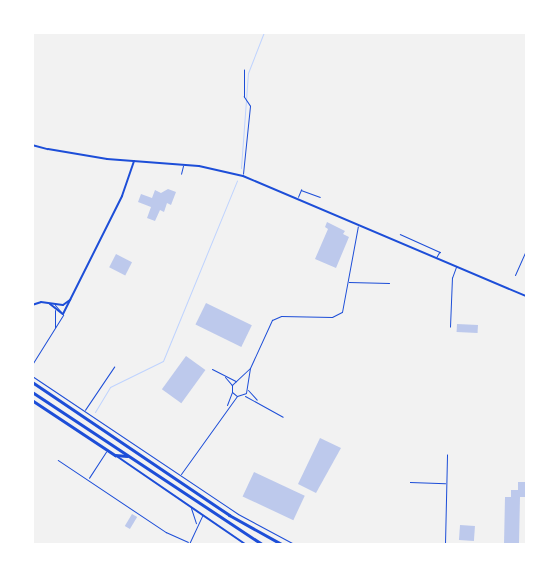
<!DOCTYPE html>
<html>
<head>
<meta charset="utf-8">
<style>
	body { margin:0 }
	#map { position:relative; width:559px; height:577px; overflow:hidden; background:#f2f2f2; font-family:"DM Sans",sans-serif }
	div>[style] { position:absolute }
	.stream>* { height:1px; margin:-0.5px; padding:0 0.5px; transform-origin:0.5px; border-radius:0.5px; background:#bfd3fe }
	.building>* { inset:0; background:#bdc9ec; transform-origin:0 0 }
	.service>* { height:0.5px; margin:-0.25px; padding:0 0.25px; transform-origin:0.25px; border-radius:0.25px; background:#1d4ed8 }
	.minor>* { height:1px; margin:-0.5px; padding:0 0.5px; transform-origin:0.5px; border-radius:0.5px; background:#1d4ed8 }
	.tertiary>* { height:2px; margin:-1px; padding:0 1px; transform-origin:1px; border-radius:1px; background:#1d4ed8 }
	.secondary>* { height:2px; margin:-1px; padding:0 1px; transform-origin:1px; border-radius:1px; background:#1d4ed8 }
	.primary>* { height:2.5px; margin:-1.25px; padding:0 1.25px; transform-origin:1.25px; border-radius:1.25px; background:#1d4ed8 }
	.motorway>* { height:3px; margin:-1.5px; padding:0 1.5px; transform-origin:1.5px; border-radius:1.5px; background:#1d4ed8 }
	span { translate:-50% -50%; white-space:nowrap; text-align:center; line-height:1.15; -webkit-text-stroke:4px #fff; paint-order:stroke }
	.frame { position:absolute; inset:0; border:34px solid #fff; pointer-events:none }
</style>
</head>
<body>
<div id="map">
	<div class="stream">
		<i style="left:241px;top:168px;width:95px;rotate:-85.8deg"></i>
		<i style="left:248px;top:73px;width:44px;rotate:-68.7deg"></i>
		<i style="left:95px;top:412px;width:29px;rotate:-59deg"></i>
		<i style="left:110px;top:387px;width:59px;rotate:-26.1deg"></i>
		<i style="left:163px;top:361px;width:195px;rotate:-67.7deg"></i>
	</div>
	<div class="building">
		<i style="clip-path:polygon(168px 189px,176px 192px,171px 205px,167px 203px,164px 212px,160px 210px,155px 221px,147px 218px,151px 207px,138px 202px,141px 194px,152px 198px,155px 190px,161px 193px)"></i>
		<i style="clip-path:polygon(327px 222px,345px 231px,343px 234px,349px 237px,336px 268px,315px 259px,328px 229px,325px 227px)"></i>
		<i style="left:116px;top:254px;width:18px;height:15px;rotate:27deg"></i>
		<i style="left:206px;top:303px;width:51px;height:24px;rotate:26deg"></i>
		<i style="left:457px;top:324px;width:21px;height:8px;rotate:3deg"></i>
		<i style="left:186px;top:356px;width:24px;height:41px;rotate:36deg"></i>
		<i style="clip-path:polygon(320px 438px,341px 448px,316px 493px,298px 484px)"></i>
		<i style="left:254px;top:472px;width:56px;height:27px;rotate:25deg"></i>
		<i style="clip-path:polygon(518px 482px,526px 482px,526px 497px,520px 497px,519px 544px,504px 544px,505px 497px,511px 497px,511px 490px,518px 490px)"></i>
		<i style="left:132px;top:514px;width:6px;height:14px;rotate:31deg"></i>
		<i style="left:460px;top:525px;width:15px;height:15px;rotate:4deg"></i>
	</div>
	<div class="service">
		<i style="left:181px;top:174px;width:8px;rotate:-76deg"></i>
		<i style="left:243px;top:174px;width:68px;rotate:-84.1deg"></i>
		<i style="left:250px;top:106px;width:11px;rotate:-124deg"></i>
		<i style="left:244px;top:97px;width:27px;rotate:-90deg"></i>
		<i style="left:298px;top:197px;width:8px;rotate:-67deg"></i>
		<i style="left:301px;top:190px;width:20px;rotate:20deg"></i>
		<i style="left:400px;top:234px;width:44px;rotate:24.2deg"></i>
		<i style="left:440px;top:252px;width:6px;rotate:121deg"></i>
		<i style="left:349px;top:282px;width:40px;rotate:1.4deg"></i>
		<i style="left:450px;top:327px;width:49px;rotate:-87.7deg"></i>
		<i style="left:452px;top:278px;width:12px;rotate:-70deg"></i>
		<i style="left:85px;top:410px;width:52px;rotate:-56deg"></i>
		<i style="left:58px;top:460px;width:130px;rotate:33.7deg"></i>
		<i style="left:166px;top:532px;width:24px;rotate:24deg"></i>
		<i style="left:89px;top:478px;width:31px;rotate:-57deg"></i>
		<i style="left:410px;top:482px;width:35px;rotate:2deg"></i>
		<i style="left:445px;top:544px;width:89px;rotate:-88.7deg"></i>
	</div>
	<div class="minor">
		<i style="left:515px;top:275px;width:27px;rotate:-66deg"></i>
		<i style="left:55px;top:305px;width:9px;rotate:49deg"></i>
		<i style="left:55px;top:327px;width:17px;rotate:-90deg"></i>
		<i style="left:33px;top:363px;width:57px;rotate:-58deg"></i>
		<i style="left:250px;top:368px;width:25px;rotate:137deg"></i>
		<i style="left:232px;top:385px;width:7px;rotate:90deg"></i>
		<i style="left:232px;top:392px;width:6px;rotate:39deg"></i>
		<i style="left:237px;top:396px;width:9px;rotate:-18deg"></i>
		<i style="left:246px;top:393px;width:25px;rotate:-81deg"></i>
		<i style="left:250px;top:368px;width:53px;rotate:-65.4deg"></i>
		<i style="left:272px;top:320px;width:10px;rotate:-24deg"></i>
		<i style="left:281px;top:316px;width:51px;rotate:1.1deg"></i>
		<i style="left:332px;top:317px;width:11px;rotate:-27deg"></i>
		<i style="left:342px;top:312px;width:87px;rotate:-79.5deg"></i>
		<i style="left:212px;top:369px;width:27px;rotate:27deg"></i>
		<i style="left:32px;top:376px;width:248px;rotate:33.8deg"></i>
		<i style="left:238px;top:514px;width:64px;rotate:28.2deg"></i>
		<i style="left:225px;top:377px;width:11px;rotate:49deg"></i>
		<i style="left:248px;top:390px;width:13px;rotate:48deg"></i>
		<i style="left:245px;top:396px;width:43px;rotate:28.9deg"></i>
		<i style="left:227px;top:405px;width:14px;rotate:-69deg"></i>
		<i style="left:181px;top:474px;width:96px;rotate:-54.3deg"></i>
		<i style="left:191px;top:508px;width:16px;rotate:72deg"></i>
		<i style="left:189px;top:544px;width:31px;rotate:-65deg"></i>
	</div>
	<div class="tertiary">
		<i style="left:32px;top:145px;width:16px;rotate:15deg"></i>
	</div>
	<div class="secondary">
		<i style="left:48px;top:149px;width:60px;rotate:9.6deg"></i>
		<i style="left:107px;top:159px;width:92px;rotate:4.4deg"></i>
		<i style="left:199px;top:166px;width:45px;rotate:12.8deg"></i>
		<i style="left:243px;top:176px;width:307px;rotate:23deg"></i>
		<i style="left:50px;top:304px;width:16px;rotate:38deg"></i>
		<i style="left:63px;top:314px;width:132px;rotate:-63.4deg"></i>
		<i style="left:122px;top:196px;width:37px;rotate:-71deg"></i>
		<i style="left:32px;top:305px;width:9px;rotate:-18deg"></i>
		<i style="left:41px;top:302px;width:22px;rotate:8deg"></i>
		<i style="left:63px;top:305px;width:9px;rotate:-36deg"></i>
		<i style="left:115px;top:455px;width:158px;rotate:34.4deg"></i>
	</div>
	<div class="primary">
		<i style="left:32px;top:400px;width:100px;rotate:33.5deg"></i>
	</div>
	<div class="motorway">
		<i style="left:32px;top:382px;width:238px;rotate:34deg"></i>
		<i style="left:229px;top:515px;width:60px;rotate:29.1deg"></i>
		<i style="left:32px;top:392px;width:276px;rotate:33.5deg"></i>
		<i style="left:115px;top:455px;width:12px;rotate:5deg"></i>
	</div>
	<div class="frame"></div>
</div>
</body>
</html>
